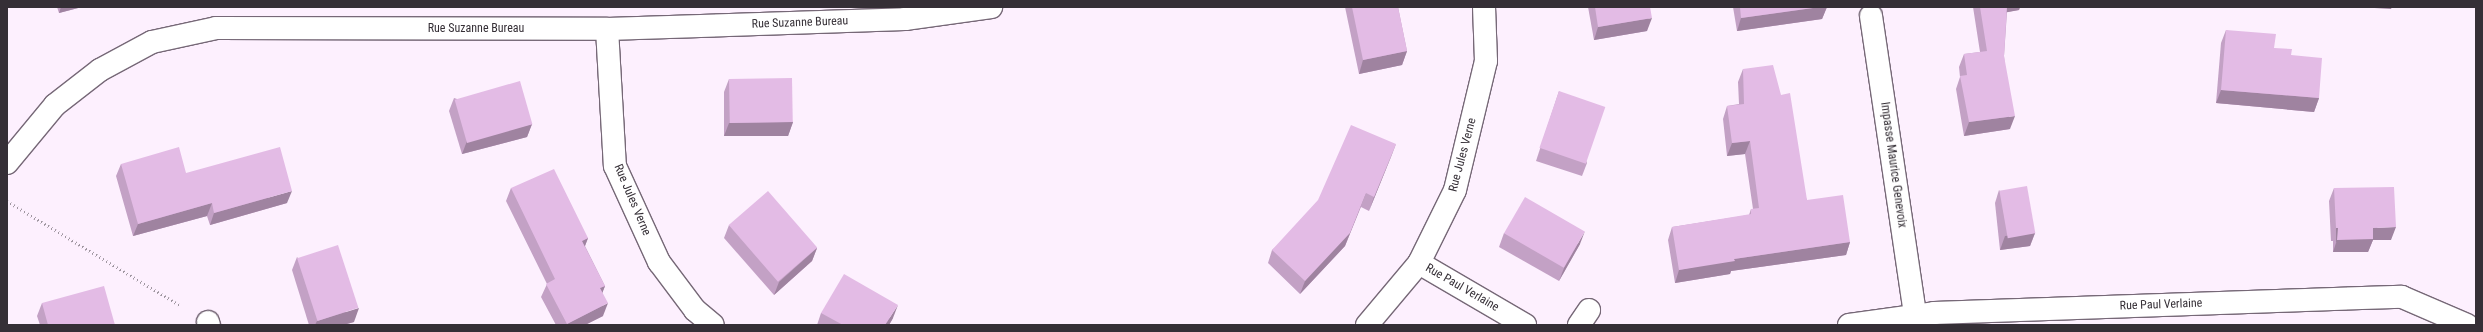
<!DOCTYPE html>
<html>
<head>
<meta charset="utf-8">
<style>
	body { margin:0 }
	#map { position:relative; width:2483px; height:332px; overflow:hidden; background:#fdf0fe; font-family:"Roboto Condensed",sans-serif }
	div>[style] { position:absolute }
	.path>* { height:2.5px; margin-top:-1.25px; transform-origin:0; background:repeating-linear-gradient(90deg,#a097a1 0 1px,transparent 0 4px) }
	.roads { filter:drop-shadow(1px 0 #766877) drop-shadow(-1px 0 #766877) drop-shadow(0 1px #766877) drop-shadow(0 -1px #766877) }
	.minor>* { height:22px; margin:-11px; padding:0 11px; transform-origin:11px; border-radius:11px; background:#fff }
	.wall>* { inset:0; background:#c3a1c5 }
	.shaded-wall>* { inset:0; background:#9f83a0; transform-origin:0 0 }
	.building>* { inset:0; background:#e3bbe5; transform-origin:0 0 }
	span { translate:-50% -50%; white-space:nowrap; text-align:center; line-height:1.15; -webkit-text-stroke:4px #fff; paint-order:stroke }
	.street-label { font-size:12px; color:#352f36 }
	.frame { position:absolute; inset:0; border:8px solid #352f36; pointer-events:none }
</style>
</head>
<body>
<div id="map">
	<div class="path">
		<i style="left:7px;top:201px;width:203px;rotate:31.1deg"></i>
	</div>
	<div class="roads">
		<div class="minor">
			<i style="left:1871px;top:16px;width:302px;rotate:81.6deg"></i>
			<i style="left:607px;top:29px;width:137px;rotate:86.7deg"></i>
			<i style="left:615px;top:166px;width:106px;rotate:65.4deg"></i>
			<i style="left:659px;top:262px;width:60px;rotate:53.1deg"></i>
			<i style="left:695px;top:310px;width:23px;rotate:40deg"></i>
			<i style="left:7px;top:163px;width:75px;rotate:-50.4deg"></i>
			<i style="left:55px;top:105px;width:57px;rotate:-37.9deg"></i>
			<i style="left:100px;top:70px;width:59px;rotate:-28.3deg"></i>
			<i style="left:152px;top:42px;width:66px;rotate:-12.3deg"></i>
			<i style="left:216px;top:28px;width:391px;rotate:0.1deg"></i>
			<i style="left:607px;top:29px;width:298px;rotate:-1.9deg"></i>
			<i style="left:905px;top:19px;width:87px;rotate:-7.9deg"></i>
			<i style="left:1419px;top:263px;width:123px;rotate:30.3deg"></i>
			<i style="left:208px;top:322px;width:3px;rotate:72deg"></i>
			<i style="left:1367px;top:325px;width:81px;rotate:-50deg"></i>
			<i style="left:1419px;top:263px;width:81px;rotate:-63.7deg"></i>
			<i style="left:1455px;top:190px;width:133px;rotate:-76.5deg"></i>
			<i style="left:1486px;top:61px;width:54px;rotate:-92.1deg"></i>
			<i style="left:1579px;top:325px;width:18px;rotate:-56deg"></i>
			<i style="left:1849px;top:325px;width:86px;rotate:-8deg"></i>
			<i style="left:1934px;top:313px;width:468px;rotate:-2deg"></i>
			<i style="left:2402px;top:297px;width:71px;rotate:23.3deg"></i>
		</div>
	</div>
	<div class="wall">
		<i style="clip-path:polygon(57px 7px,82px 7px,59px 13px)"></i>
		<i style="clip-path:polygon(1345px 7px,1398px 7px,1407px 51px,1402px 65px,1359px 74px)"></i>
		<i style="clip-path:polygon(1588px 7px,1650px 7px,1647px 31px,1594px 40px)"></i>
		<i style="clip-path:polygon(1733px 7px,1827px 7px,1822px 19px,1737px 31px)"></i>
		<i style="clip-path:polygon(1973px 7px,2020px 7px,2019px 10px,2007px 12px,2004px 56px,2010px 129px,1964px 136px,1956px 89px,1960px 77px,1959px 67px,1964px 54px,1980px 52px)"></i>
		<i style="clip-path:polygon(2226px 30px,2274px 48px,2291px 55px,2319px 98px,2314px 112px,2216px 103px,2221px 43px)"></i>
		<i style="clip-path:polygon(1743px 69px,1807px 200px,1850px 242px,1846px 255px,1731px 271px,1730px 274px,1675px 283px,1668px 240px,1672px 227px,1749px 215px,1751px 209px,1753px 209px,1745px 154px,1727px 156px,1723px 119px,1727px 106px,1739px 104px,1738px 82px)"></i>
		<i style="clip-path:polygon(729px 79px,793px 122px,788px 136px,724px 136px,724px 92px)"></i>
		<i style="clip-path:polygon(1559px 91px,1587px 163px,1582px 176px,1536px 161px)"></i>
		<i style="clip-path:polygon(454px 98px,532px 124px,527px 137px,462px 154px,449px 111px)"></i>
		<i style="clip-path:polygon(1396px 144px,1369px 211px,1361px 207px,1345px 246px,1300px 294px,1268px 263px,1272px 250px)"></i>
		<i style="clip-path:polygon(121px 164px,186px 173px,287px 203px,210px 225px,207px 216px,133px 236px,116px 176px)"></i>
		<i style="clip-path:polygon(511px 188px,588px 238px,585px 246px,605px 286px,602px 293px,603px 316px,585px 325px,556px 325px,541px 297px,547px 284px,506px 201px)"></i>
		<i style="clip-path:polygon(2334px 188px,2391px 240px,2373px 240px,2368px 252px,2333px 252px,2333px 241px,2331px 241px,2329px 201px)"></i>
		<i style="clip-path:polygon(1999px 190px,2035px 233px,2030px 246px,2000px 250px,1995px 203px)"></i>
		<i style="clip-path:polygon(729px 225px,817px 248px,812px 261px,774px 295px,724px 238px)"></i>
		<i style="clip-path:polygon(1504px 233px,1580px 244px,1559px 281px,1499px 247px)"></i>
		<i style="clip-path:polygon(297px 257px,354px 322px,343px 325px,309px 325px,292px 270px)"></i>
		<i style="clip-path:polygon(42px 303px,115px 325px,40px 325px,37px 316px)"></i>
		<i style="clip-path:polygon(821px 313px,893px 318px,889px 325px,817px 325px)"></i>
	</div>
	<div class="shaded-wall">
		<i style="clip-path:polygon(61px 7px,82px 7px,59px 13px)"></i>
		<i style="clip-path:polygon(1820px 7px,1827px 7px,1822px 19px,1737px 31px,1741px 18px)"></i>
		<i style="clip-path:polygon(2005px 7px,2020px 7px,2019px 10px,2003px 13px)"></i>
		<i style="clip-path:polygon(2358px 7px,2392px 7px,2391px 9px)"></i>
		<i style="clip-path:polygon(1652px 18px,1647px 31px,1594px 40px,1598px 27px)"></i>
		<i style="clip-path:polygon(1407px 51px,1402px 65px,1359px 74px,1363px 60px)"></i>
		<i style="clip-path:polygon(2221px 90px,2319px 98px,2314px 112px,2216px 103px)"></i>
		<i style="clip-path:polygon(2015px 116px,2010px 129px,1964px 136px,1969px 122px)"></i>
		<i style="clip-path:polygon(793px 122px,788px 136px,724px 136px,729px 123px)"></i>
		<i style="clip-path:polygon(532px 124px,527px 137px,462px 154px,467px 141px)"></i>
		<i style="clip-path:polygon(1750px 141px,1745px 154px,1727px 156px,1732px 143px)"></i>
		<i style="clip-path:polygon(1396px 144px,1391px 157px,1369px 211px,1374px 197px)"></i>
		<i style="clip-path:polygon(292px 191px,287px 203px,210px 225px,214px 213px)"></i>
		<i style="clip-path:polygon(1366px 193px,1345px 246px,1300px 294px,1305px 281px)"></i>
		<i style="clip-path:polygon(212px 203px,207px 216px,133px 236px,138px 224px)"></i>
		<i style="clip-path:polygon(2396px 227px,2391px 240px,2373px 240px,2368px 252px,2333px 252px,2337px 240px,2373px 228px)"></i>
		<i style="left:2336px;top:228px;width:2px;height:14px"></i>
		<i style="clip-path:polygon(1585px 231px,1580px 244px,1559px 281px,1564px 268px)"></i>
		<i style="clip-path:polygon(2035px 233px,2030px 246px,2000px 250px,2005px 236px)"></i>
		<i style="clip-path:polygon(588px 238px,583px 251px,582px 241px)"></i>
		<i style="clip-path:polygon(1850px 242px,1846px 255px,1731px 271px,1730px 274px,1675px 283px,1679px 270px,1734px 259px)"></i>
		<i style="clip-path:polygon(817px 248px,812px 261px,774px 295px,779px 282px)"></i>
		<i style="clip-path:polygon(605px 286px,600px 299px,600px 288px)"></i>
		<i style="clip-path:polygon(608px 303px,603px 316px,585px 325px,566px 325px,567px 324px)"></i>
		<i style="clip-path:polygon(898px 305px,893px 318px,889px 325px,885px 325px)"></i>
		<i style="clip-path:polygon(359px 308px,354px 322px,343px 325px,315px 325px,317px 321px)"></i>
	</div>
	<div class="building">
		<i style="clip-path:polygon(1352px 7px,1398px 7px,1407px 51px,1363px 60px)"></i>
		<i style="clip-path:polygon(1595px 7px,1650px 7px,1652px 18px,1598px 27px)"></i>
		<i style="clip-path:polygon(1740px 7px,1820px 7px,1741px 18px)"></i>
		<i style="clip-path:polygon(1980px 7px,2007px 7px,2004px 56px,2015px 116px,1969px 122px,1960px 76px,1967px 75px,1964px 54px,1987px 51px)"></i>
		<i style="clip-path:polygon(2226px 30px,2276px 34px,2274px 48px,2292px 49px,2291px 55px,2322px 58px,2319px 98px,2221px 90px)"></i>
		<i style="clip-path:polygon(1773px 65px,1781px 95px,1790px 93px,1807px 200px,1843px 195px,1850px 242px,1734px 259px,1735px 261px,1679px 270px,1672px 227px,1751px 214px,1751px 209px,1759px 208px,1750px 141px,1732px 143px,1727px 106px,1744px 104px,1743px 69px)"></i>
		<i style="left:792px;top:78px;width:44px;height:63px;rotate:89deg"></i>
		<i style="left:520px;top:81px;width:45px;height:68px;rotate:74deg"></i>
		<i style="left:1559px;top:91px;width:49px;height:60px;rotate:19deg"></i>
		<i style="clip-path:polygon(1351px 125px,1396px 144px,1374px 197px,1366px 193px,1350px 233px,1305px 281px,1272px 250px,1318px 200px)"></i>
		<i style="clip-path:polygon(179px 147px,186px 173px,280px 147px,292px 191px,214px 213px,212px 203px,138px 224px,121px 164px)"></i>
		<i style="clip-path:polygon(554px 169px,588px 238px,582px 241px,605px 286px,600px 288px,608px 303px,567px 324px,546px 284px,555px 279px,511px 188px)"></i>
		<i style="left:2027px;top:186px;width:48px;height:28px;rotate:80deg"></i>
		<i style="clip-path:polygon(2394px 187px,2396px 227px,2373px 228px,2373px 239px,2337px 240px,2338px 228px,2336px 228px,2334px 188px)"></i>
		<i style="left:768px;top:191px;width:75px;height:52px;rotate:49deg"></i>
		<i style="left:1525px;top:197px;width:69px;height:42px;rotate:30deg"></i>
		<i style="left:338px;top:245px;width:66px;height:43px;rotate:72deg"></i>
		<i style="clip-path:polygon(844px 274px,898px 305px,885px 325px,843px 325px,821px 313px)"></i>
		<i style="clip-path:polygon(104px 286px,115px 325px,48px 325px,42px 303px)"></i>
	</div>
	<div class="street-label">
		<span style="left:800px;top:23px;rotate:-2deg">Rue Suzanne Bureau</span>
		<span style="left:476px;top:29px">Rue Suzanne Bureau</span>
		<span style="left:1463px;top:155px;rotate:-75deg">Rue Jules Verne</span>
		<span style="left:1893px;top:165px;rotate:82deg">Impasse Maurice Genevoix</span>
		<span style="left:632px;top:200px;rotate:67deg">Rue Jules Verne</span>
		<span style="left:1462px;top:288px;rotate:30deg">Rue Paul Verlaine</span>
		<span style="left:2161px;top:305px;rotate:-2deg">Rue Paul Verlaine</span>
	</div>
	<div class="frame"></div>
</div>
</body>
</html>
